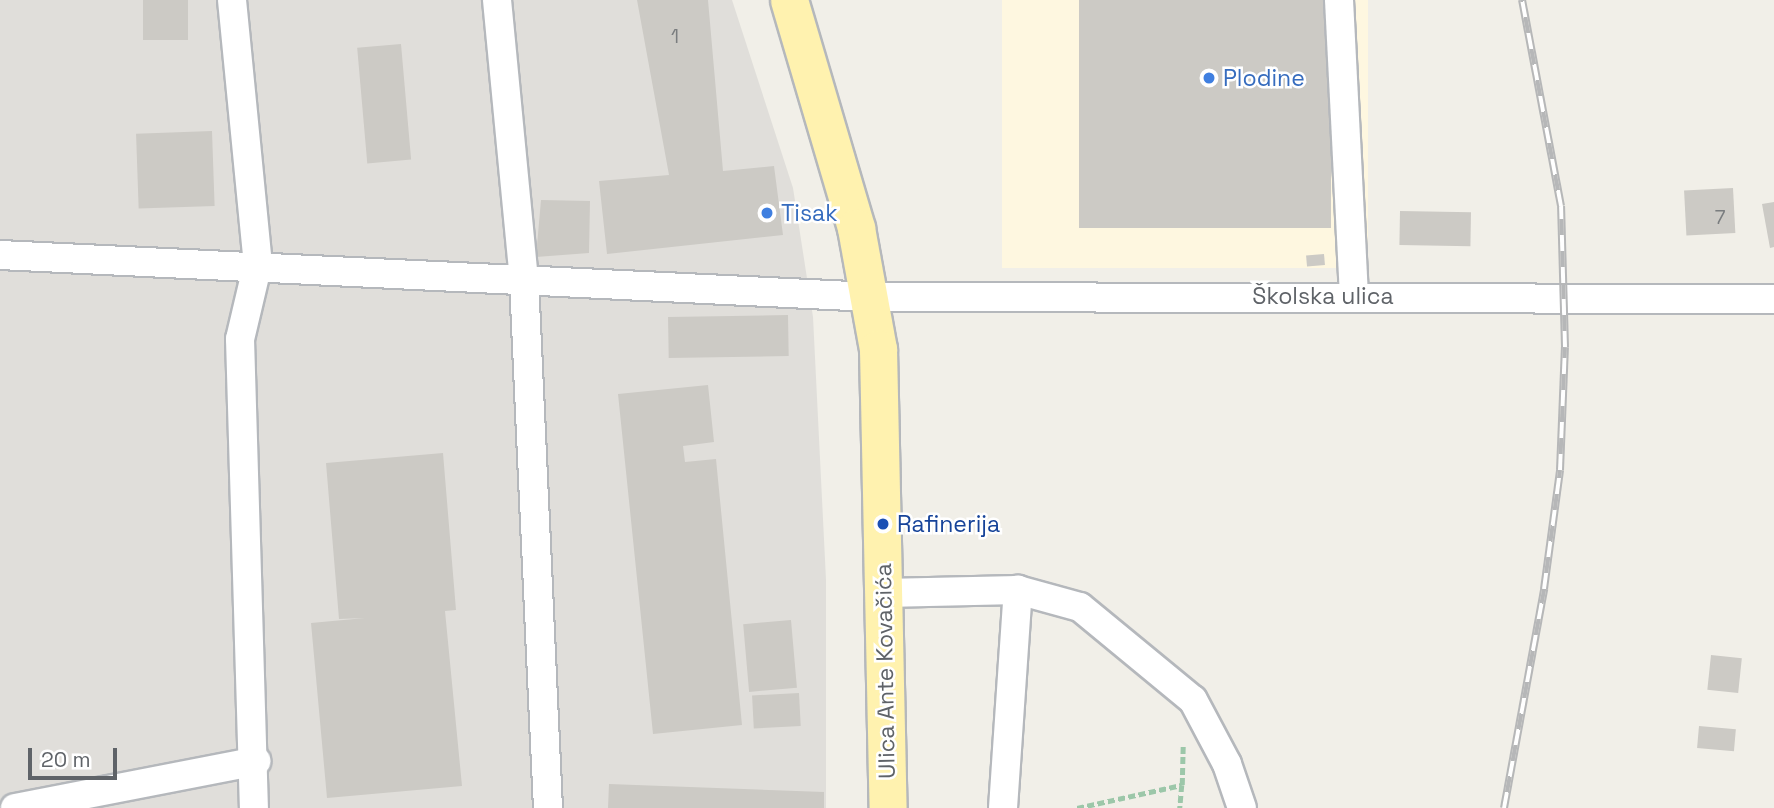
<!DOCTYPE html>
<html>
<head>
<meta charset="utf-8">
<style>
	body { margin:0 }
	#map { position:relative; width:1774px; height:808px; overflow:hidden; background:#f1efe8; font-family:"Space Grotesk",sans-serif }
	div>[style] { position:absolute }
	.commercial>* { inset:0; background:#fef7e0; transform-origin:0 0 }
	.industrial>* { inset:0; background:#e0deda }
	.building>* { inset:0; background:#cccac5; transform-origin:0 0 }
	.path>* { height:4.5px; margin-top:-2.25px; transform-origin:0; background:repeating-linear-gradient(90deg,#9cc7a9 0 7px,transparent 0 10.5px) }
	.roads { filter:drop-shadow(2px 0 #b5b8bc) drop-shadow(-2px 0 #b5b8bc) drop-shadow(0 2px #b5b8bc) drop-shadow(0 -2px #b5b8bc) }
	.minor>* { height:28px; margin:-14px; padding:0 14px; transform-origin:14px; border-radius:14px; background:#fff }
	.major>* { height:37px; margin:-18.5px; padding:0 18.5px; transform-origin:18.5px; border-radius:18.5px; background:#fff2af }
	.rail>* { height:8px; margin-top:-4px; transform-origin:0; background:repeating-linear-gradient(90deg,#fff 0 16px,#b6b7b8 0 32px); box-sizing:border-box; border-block:2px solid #b6b7b8 }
	.dots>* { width:19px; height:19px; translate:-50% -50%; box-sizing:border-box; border:4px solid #fff; border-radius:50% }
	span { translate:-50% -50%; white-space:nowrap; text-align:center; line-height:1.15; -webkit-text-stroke:5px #fff; paint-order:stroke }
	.number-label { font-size:19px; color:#7a7d7f }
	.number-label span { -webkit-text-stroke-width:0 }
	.shop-label { font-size:23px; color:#366cbe }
	.left { translate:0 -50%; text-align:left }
	.street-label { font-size:23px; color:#5f6368 }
	.transit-label { font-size:23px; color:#164399 }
	.scale { position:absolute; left:28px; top:748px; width:89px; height:32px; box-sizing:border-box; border:4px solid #5f6368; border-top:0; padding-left:9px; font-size:21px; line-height:24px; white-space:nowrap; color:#5f6368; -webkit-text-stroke:5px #fff; paint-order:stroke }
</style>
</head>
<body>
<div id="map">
	<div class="commercial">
		<i style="left:1002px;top:0;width:366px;height:268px"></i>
	</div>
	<div class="industrial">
		<i style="clip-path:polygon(0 0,732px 0,793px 188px,813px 317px,826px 580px,826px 808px,0 808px)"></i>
	</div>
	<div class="building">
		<i style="left:143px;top:0;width:45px;height:40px"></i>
		<i style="clip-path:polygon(637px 0,708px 0,723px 171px,774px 166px,783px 235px,607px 254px,599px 181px,669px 175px)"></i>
		<i style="left:1079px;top:0;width:252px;height:228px"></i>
		<i style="left:401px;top:44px;width:116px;height:44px;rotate:85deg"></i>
		<i style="left:212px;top:131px;width:75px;height:76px;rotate:88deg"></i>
		<i style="left:1733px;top:188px;width:45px;height:49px;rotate:87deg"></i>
		<i style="clip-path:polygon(541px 200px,590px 201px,589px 253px,536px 257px)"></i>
		<i style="clip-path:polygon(1774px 202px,1774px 247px,1770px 248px,1762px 204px)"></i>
		<i style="left:1400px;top:211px;width:71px;height:34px;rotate:1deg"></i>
		<i style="left:1324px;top:254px;width:11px;height:18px;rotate:85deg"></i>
		<i style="left:788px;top:315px;width:41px;height:120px;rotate:89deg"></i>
		<i style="clip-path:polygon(708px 385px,714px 442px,683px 446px,685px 462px,716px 459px,742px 725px,653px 734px,618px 394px)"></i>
		<i style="clip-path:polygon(443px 453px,456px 610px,445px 611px,462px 786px,327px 798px,311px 623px,365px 618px,339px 619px,326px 463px)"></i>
		<i style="left:791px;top:620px;width:68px;height:48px;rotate:85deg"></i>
		<i style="left:1711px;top:655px;width:31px;height:35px;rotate:6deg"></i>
		<i style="left:799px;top:693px;width:33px;height:47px;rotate:87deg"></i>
		<i style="left:1699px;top:726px;width:37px;height:22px;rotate:5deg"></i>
		<i style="clip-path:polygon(609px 784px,824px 792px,824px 808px,608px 808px)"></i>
	</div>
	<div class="path">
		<i style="left:1182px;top:785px;width:41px;rotate:-88.6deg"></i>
		<i style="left:1077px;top:808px;width:107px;rotate:-12.4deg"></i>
		<i style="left:1182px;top:785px;width:23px;rotate:95deg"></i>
	</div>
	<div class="roads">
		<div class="minor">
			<i style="left:232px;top:0;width:264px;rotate:84.4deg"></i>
			<i style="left:258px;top:263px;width:78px;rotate:103.3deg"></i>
			<i style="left:240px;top:339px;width:469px;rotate:88.3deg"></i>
			<i style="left:497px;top:0;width:281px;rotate:84.5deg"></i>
			<i style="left:524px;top:280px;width:529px;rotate:87.4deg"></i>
			<i style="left:1339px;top:0;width:296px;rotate:87.1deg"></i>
			<i style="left:0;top:255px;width:873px;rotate:2.76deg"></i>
			<i style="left:872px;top:297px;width:902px;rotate:0.13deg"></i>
			<i style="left:884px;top:593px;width:134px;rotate:-1.3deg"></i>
			<i style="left:1018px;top:590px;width:64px;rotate:15.3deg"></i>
			<i style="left:1080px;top:607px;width:146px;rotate:39.5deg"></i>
			<i style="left:1193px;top:700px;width:72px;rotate:62deg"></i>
			<i style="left:1227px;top:764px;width:46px;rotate:71.2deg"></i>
			<i style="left:15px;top:808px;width:246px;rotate:-11deg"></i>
			<i style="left:1003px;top:808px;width:219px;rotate:-86.1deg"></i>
		</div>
		<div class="major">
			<i style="left:789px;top:0;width:238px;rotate:73.6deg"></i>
			<i style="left:856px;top:228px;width:123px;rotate:79.7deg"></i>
			<i style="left:878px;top:349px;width:459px;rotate:88.8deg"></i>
		</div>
	</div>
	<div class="rail">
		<i style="left:1504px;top:808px;width:223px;rotate:-79.6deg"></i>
		<i style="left:1544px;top:589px;width:120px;rotate:-82.3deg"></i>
		<i style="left:1560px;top:470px;width:123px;rotate:-87.7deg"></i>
		<i style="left:1565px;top:347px;width:141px;rotate:-91.6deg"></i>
		<i style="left:1561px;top:206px;width:210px;rotate:-100.7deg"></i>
	</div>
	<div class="dots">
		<i style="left:1209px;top:78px;background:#3f7fe0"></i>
		<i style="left:767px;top:213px;background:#3f7fe0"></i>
		<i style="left:883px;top:524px;background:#1a4fb4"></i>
	</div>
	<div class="number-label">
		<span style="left:675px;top:37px">1</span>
		<span style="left:1720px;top:218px">7</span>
	</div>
	<div class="shop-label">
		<span class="left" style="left:1223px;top:78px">Plodine</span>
		<span class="left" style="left:781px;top:213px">Tisak</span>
	</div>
	<div class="street-label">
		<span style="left:1323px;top:296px">Školska ulica</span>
		<span style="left:885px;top:671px;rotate:-91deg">Ulica Ante Kovačića</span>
	</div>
	<div class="transit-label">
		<span class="left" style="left:897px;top:524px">Rafinerija</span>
	</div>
	<div class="scale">20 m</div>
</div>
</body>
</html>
